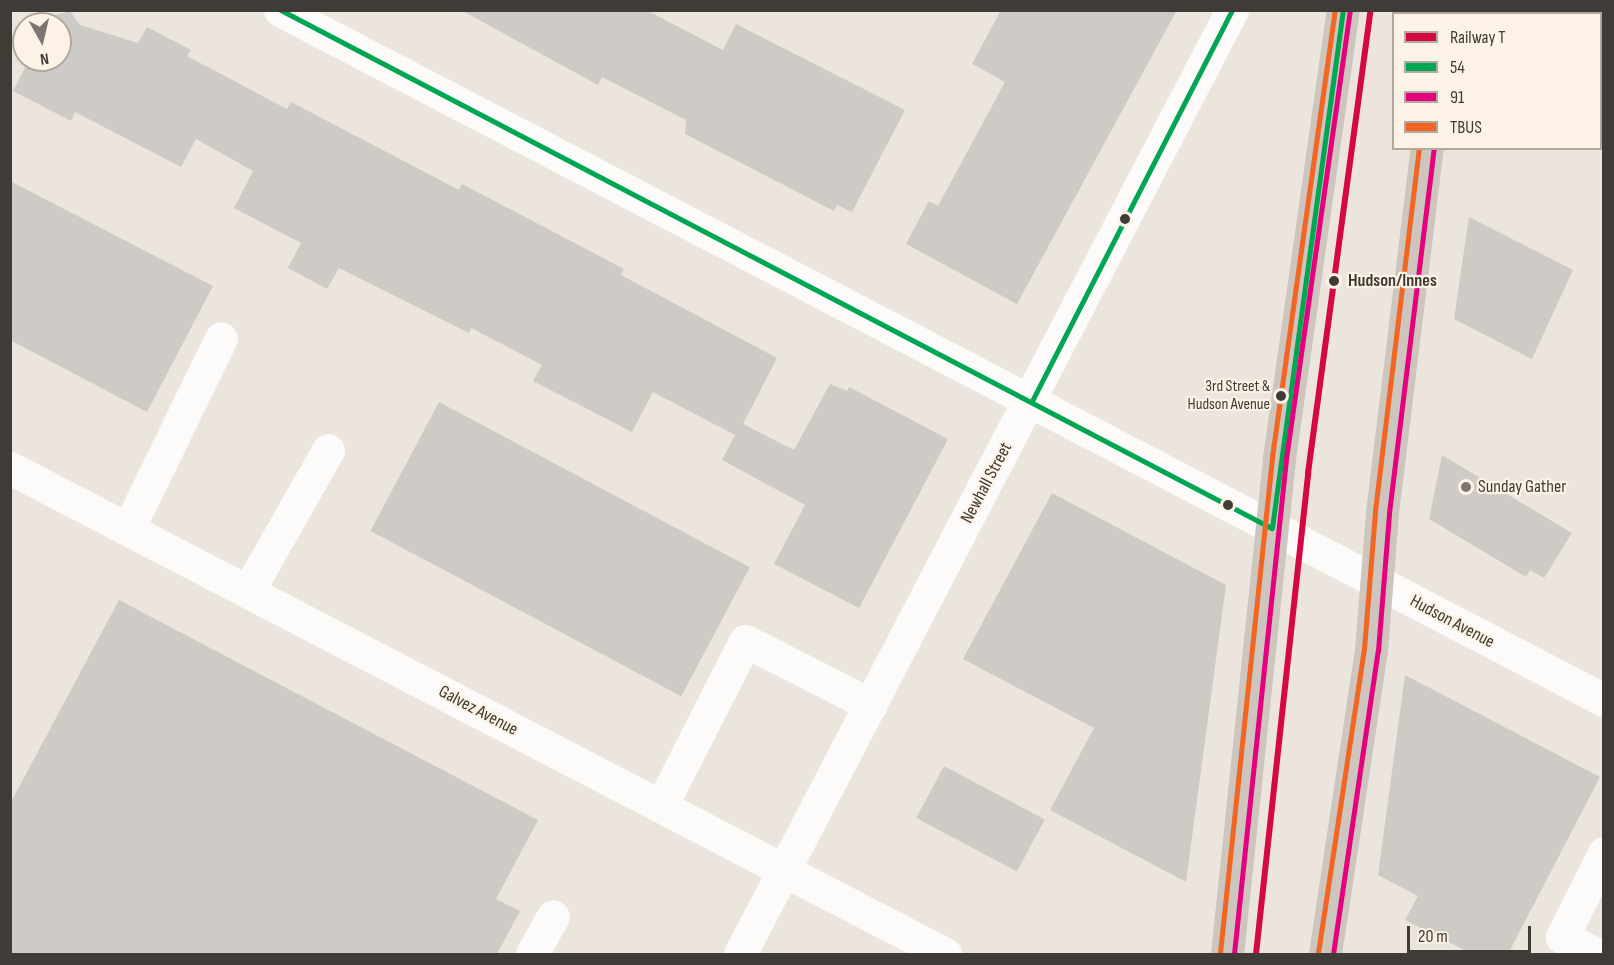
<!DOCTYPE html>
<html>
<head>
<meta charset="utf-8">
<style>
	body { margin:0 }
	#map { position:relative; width:1614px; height:965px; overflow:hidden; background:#ebe5de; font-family:"Sofia Sans Condensed",sans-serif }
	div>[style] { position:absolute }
	.building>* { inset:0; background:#cecac5; transform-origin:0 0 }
	.minor>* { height:33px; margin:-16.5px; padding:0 16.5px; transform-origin:16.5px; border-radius:16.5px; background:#fcfbfa }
	.major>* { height:33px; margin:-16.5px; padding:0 16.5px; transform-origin:16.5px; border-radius:16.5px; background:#ccc6bf }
	.bus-1>* { height:4.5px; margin:-2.25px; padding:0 2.25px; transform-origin:2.25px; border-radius:2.25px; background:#00a651 }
	.bus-2>* { height:4.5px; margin:-2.25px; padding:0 2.25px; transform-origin:2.25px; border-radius:2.25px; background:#e5007d }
	.bus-3>* { height:4.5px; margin:-2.25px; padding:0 2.25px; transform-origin:2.25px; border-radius:2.25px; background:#f26522 }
	.rail-1>* { height:6px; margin:-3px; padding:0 3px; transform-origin:3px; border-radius:3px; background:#d40843 }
	.dots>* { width:16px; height:16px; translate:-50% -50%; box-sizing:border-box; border:3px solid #fdf2e6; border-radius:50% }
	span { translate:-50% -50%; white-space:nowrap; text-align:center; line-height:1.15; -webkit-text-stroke:4.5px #fdf2e6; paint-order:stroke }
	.bus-label { font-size:16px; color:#3f3b36 }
	.right { translate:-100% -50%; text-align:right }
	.stop-label { font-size:18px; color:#3f3b36; font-weight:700 }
	.left { translate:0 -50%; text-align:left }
	.street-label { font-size:18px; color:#3f3b36 }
	.poi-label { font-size:18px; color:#3f3b36 }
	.frame { position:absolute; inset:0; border:12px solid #3f3b36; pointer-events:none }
	.legend { position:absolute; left:1392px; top:12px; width:210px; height:138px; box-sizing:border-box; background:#fdf2e6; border:2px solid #b1a9a0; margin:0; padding:8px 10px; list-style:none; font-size:18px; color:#3f3b36 }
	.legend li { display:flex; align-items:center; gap:12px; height:30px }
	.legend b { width:30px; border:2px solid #b1a9a0 }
	.north { position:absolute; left:12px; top:12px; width:60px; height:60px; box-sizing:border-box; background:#fdf2e6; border:2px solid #b1a9a0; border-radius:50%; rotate:172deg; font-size:16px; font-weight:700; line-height:24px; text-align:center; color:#3f3b36 }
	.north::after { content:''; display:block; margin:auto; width:21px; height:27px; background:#7b7671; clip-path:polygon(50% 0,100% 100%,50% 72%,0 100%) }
	.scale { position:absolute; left:1407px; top:926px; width:124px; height:27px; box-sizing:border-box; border:3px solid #3f3b36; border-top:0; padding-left:8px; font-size:18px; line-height:21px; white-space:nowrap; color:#3f3b36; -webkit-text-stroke:4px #fdf2e6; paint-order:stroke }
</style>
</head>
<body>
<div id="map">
	<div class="building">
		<i style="clip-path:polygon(461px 10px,646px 10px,723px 50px,736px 24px,905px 110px,852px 212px,837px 205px,834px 211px,685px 134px,686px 120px,602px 77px,598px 85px)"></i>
		<i style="clip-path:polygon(1001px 10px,1177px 10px,1017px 304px,906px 244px,929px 201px,938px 206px,1005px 82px,972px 64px)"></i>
		<i style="clip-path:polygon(70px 11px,80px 25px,138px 43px,147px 27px,191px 50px,187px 56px,287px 109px,291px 102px,459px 190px,462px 184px,546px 228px,624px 269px,621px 275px,777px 358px,743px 424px,794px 450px,830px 384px,847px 391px,849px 387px,948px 439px,859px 608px,774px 564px,805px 505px,722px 460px,735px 435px,653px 392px,632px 432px,533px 381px,542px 365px,471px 328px,469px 333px,339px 268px,327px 289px,288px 268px,301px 243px,234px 208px,253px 171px,196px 139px,181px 167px,75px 112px,71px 121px,13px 91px,29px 60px,60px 60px,60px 24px,48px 24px,52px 16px)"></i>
		<i style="clip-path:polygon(10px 181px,213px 286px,147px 412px,10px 340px)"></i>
		<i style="clip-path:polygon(1469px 217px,1573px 270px,1532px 359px,1454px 319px)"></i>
		<i style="left:439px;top:402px;width:352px;height:146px;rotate:28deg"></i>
		<i style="clip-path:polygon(1442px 455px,1572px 533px,1544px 578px,1530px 570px,1526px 577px,1429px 519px)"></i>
		<i style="clip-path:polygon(1052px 493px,1226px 585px,1186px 882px,1050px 810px,1094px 728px,963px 659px)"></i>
		<i style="clip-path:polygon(119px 600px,538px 820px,496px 899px,520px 911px,497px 954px,10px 954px,10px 804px)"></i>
		<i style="clip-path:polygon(1405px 675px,1600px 777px,1508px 954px,1472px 954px,1405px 920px,1418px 896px,1378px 875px)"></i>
		<i style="left:944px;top:766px;width:114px;height:59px;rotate:28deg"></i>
	</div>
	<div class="minor">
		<i style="left:280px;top:10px;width:1493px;rotate:27.53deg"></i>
		<i style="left:1424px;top:10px;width:7px;rotate:34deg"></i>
		<i style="left:1600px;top:102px;width:4px;rotate:14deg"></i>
		<i style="left:10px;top:468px;width:1054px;rotate:27.46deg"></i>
		<i style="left:128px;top:529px;width:212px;rotate:-64deg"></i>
		<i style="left:248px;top:591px;width:162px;rotate:-60.4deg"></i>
		<i style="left:661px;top:806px;width:185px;rotate:-63deg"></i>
		<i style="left:745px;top:641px;width:141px;rotate:26.9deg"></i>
		<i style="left:532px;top:954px;width:43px;rotate:-61.1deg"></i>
		<i style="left:740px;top:954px;width:1065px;rotate:-62.47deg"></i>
		<i style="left:1596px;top:954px;width:38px;rotate:-153deg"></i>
		<i style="left:1562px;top:937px;width:94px;rotate:-63.4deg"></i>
	</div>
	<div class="major">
		<i style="left:1447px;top:14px;width:4px;rotate:-90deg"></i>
		<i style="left:1227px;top:954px;width:499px;rotate:-84deg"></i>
		<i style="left:1279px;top:458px;width:453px;rotate:-81.9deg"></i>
		<i style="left:1325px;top:954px;width:307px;rotate:-81.4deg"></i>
		<i style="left:1371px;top:650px;width:138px;rotate:-85.4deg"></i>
		<i style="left:1382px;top:512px;width:367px;rotate:-83deg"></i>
	</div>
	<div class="bus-1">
		<i style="left:281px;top:10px;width:1118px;rotate:27.6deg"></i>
		<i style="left:1272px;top:528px;width:523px;rotate:-82.2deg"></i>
		<i style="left:1032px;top:401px;width:439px;rotate:-62.9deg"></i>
	</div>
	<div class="bus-2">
		<i style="left:1234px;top:954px;width:498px;rotate:-84deg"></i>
		<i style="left:1286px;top:459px;width:453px;rotate:-81.9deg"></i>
		<i style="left:1333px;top:954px;width:306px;rotate:-81.6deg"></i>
		<i style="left:1378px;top:651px;width:138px;rotate:-85.4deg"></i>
		<i style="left:1389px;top:513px;width:367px;rotate:-83deg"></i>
	</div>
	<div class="bus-3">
		<i style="left:1220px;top:953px;width:499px;rotate:-84deg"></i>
		<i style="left:1272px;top:457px;width:451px;rotate:-82deg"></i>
		<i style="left:1318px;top:953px;width:307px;rotate:-81.4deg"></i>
		<i style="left:1364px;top:649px;width:138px;rotate:-85.4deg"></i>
		<i style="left:1375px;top:511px;width:366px;rotate:-83.1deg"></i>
	</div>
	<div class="rail-1">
		<i style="left:1256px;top:954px;width:484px;rotate:-83.8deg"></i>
		<i style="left:1308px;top:473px;width:467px;rotate:-82.3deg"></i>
	</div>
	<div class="dots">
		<i style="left:1125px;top:219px;background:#3f3b36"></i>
		<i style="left:1334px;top:281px;background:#3f3b36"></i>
		<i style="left:1281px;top:396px;background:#3f3b36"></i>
		<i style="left:1466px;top:487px;background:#7b7671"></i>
		<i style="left:1228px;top:505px;background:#3f3b36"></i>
	</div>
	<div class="bus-label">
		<span class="right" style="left:1270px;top:396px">3rd Street &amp;<br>Hudson Avenue</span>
	</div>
	<div class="stop-label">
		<span class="left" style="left:1348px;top:281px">Hudson/Innes</span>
	</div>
	<div class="street-label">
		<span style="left:987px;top:483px;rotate:-62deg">Newhall Street</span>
		<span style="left:1452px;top:622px;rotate:28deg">Hudson Avenue</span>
		<span style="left:478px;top:711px;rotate:28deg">Galvez Avenue</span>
	</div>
	<div class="poi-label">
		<span class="left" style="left:1478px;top:487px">Sunday Gather</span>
	</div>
	<div class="frame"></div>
	<ul class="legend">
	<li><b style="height:8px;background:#d40843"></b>Railway T</li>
	<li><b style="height:8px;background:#00a651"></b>54</li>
	<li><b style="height:8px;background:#e5007d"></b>91</li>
	<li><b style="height:8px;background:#f26522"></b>TBUS</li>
	</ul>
	<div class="north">N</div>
	<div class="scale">20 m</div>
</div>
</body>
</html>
